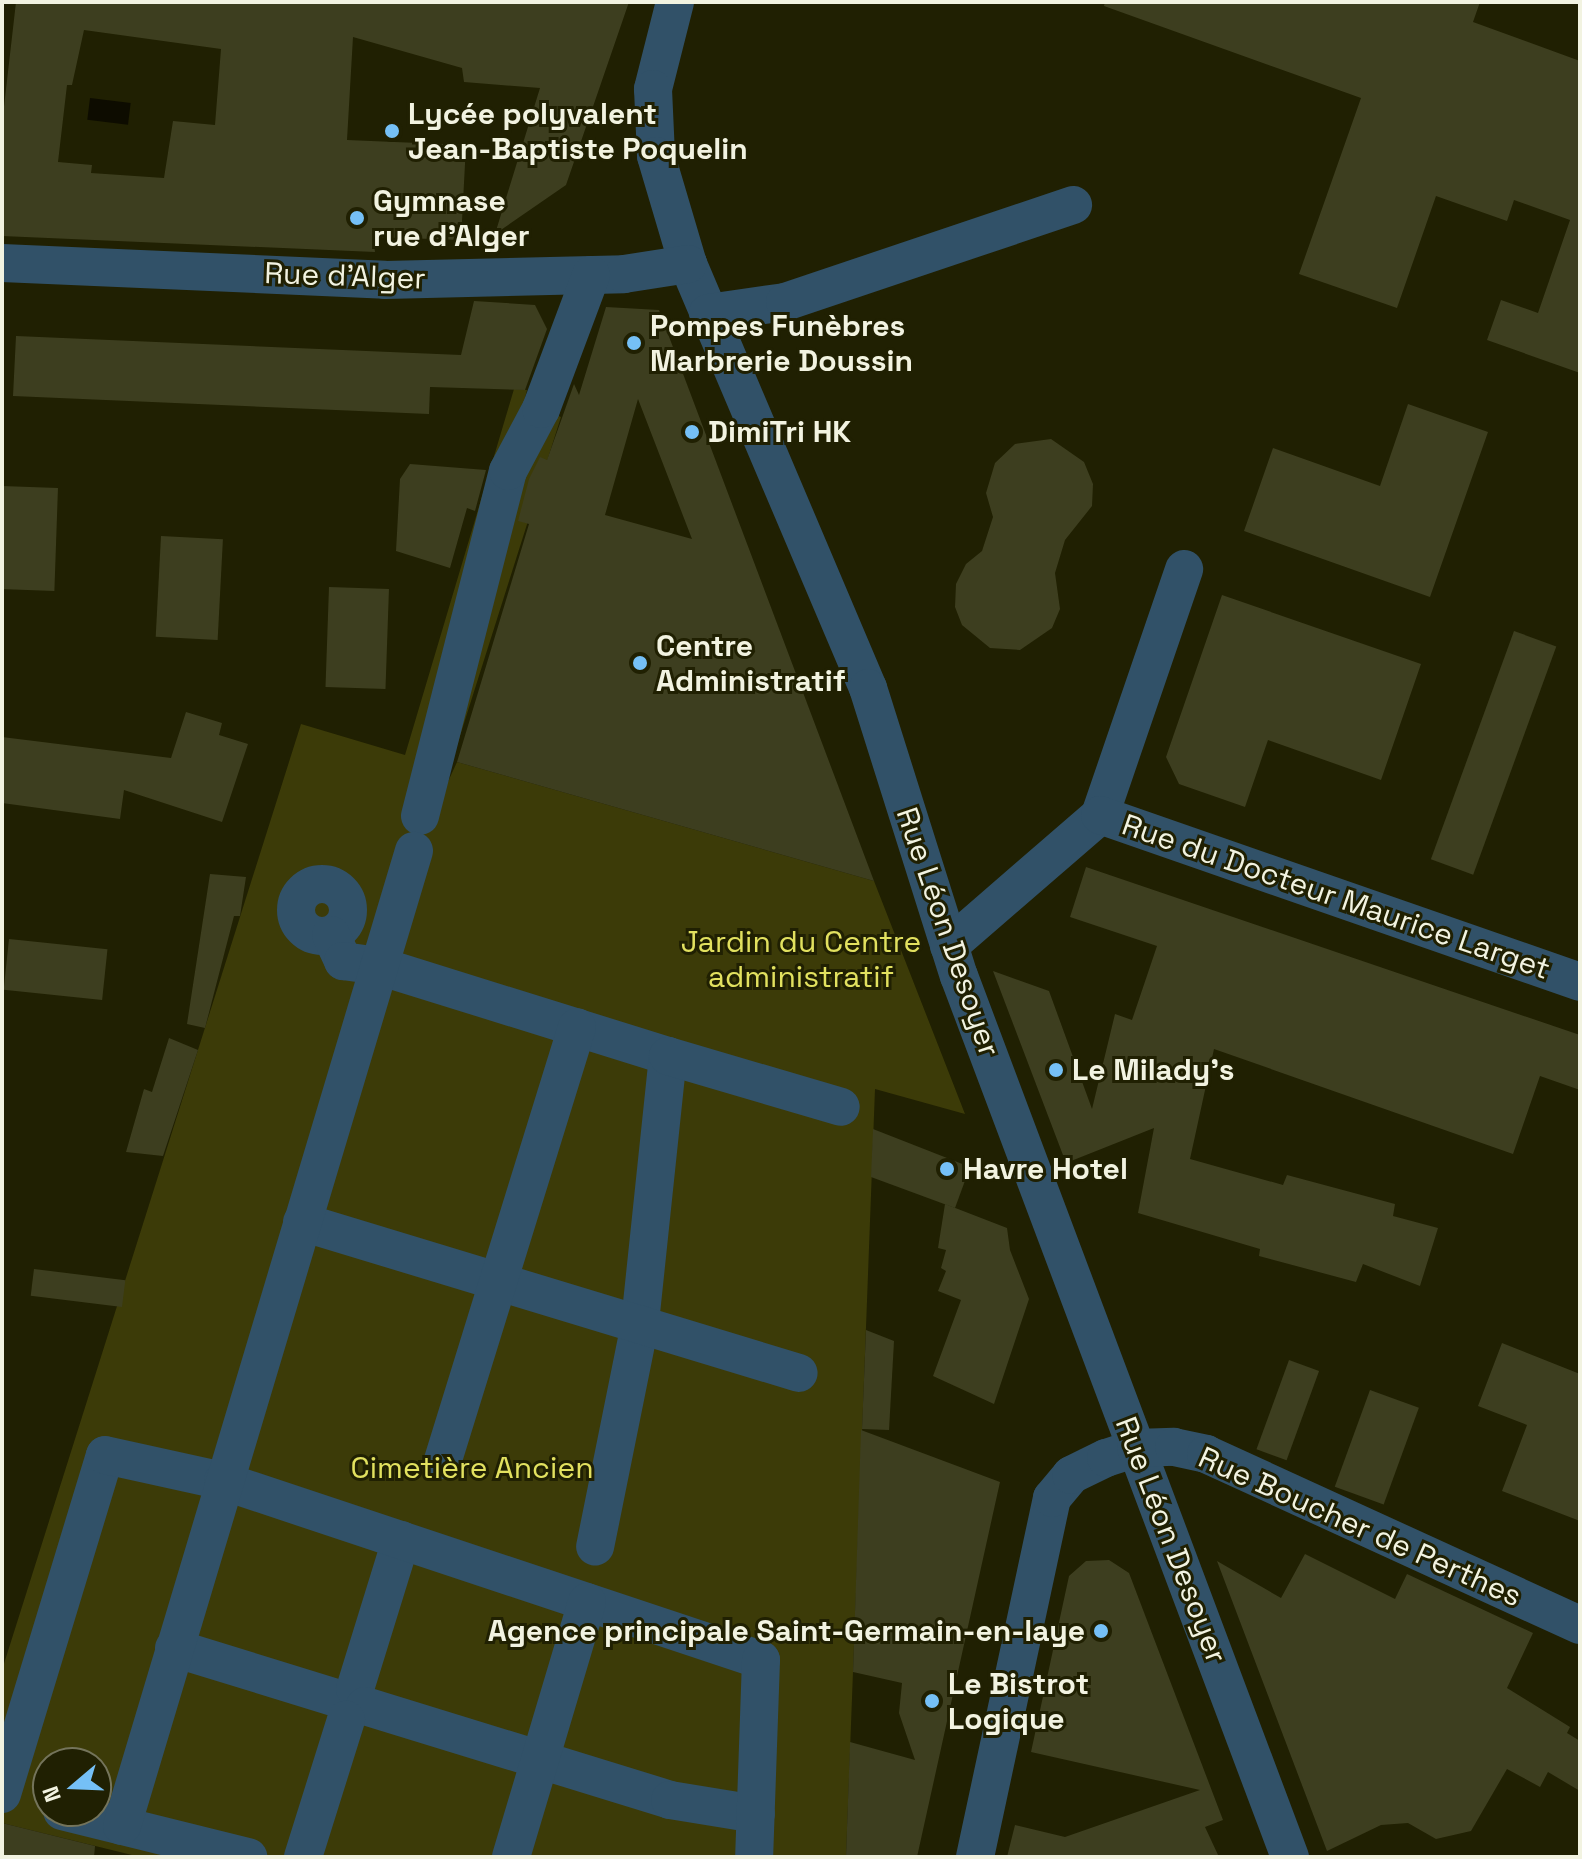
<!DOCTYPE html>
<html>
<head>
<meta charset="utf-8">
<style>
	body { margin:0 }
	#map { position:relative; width:1582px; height:1859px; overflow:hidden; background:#202002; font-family:"Space Grotesk",sans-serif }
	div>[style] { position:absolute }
	.green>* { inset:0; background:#3c3b08 }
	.water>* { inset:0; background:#0d0c00; transform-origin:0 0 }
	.building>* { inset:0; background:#3d3e1f; transform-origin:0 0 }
	.minor>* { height:38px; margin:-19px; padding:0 19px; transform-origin:19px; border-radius:19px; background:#315168 }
	.minor>.ring { margin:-19px; padding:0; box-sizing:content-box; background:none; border:38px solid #315168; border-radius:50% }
	.dots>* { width:22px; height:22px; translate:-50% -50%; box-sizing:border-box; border:4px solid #202002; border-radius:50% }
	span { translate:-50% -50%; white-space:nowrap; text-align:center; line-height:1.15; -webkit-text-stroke:6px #202002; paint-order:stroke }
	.poi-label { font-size:30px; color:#f2f3e1; font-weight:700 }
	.left { translate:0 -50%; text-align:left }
	.right { translate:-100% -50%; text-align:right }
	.street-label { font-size:30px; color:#f2f3e1 }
	.park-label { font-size:30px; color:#e2e15f }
	.frame { position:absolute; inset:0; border:4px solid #f2f3e1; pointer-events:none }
	.north { position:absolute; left:32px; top:1747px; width:80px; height:80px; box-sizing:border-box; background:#202002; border:2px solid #74745b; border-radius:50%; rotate:251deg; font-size:22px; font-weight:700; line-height:32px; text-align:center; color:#f2f3e1 }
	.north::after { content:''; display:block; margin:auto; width:28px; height:36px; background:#75c0f6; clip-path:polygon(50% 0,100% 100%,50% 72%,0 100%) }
</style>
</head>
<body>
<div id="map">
	<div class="green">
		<i style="clip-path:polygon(evenodd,514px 389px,527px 390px,524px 402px,561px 417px,440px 799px,457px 762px,874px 881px,965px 1114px,875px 1089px,846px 1857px,140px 1857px,2px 1823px,2px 1670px,301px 724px,405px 755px,514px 389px,48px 1763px,96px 1763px,96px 1811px,48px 1811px,48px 1763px)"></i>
	</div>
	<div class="water">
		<i style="left:90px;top:98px;width:41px;height:22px;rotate:7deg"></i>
	</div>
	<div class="building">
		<i style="clip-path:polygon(evenodd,16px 2px,629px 2px,566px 185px,495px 234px,540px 88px,464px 82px,462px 68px,353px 37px,347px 140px,466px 145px,461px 240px,373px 237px,375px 252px,2px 236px,2px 124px,16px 2px,84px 30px,221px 49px,215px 125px,173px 121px,164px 178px,91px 173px,92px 165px,58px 162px,67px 85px,72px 85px,84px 30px)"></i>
		<i style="clip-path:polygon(1105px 2px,1480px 2px,1473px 22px,1580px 61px,1580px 373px,1487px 340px,1501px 300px,1538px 313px,1570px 220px,1514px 200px,1507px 221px,1436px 196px,1397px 308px,1299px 274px,1361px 98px,1104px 6px)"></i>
		<i style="clip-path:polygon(474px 301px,535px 305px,547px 329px,525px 390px,430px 387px,429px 414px,13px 396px,16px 336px,461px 355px)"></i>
		<i style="clip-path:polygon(evenodd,606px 307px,659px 310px,874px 881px,457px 762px,529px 524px,518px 521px,529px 479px,540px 457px,547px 460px,574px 384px,579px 395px,606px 307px,638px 399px,692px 539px,605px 515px,638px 399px)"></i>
		<i style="clip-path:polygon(1408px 404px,1488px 432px,1430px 597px,1244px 531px,1273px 448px,1380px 486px)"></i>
		<i style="clip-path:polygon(1051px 439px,1084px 462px,1093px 484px,1092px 506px,1065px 540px,1055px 573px,1060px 609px,1052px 628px,1020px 650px,990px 648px,962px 625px,955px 607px,956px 584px,966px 564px,982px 551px,993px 517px,986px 493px,995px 463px,1015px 444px)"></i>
		<i style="clip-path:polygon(410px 464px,486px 470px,475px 511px,467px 508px,450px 568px,396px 551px,400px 479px)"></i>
		<i style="left:2px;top:486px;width:56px;height:103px;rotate:2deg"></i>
		<i style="left:161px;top:536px;width:62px;height:101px;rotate:3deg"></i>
		<i style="left:329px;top:587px;width:60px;height:100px;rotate:2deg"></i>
		<i style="clip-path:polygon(1222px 595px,1421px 664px,1381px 780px,1268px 740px,1245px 807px,1179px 784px,1166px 757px)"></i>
		<i style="left:1514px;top:631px;width:45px;height:243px;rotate:20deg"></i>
		<i style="clip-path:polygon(186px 712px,222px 723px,219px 735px,248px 744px,222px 822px,124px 790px,120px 819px,2px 803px,2px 737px,171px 758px)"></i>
		<i style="clip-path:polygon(1086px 867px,1580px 1035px,1580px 1090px,1540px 1076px,1513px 1154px,1214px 1049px,1190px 1159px,1283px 1185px,1287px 1175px,1395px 1204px,1393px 1216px,1438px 1228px,1420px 1286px,1363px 1264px,1356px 1282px,1259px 1256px,1260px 1249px,1138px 1213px,1154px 1128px,1066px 1163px,993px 971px,1049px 991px,1092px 1109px,1115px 1014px,1132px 1020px,1157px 946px,1070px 917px)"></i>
		<i style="clip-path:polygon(210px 874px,246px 877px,240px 916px,234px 916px,205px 1028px,187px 1024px)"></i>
		<i style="left:9px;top:939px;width:99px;height:51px;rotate:6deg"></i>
		<i style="clip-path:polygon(169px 1038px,198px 1050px,163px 1156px,126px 1152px,144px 1089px,152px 1092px)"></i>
		<i style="clip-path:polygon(873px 1129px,970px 1167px,955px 1208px,871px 1177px)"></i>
		<i style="clip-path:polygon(945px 1204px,1007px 1228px,1010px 1250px,1029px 1299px,994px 1404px,933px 1376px,961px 1300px,938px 1291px,946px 1271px,941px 1268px,946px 1250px,938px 1248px)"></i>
		<i style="left:34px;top:1269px;width:92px;height:27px;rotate:7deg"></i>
		<i style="clip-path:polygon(866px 1330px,894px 1341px,889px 1430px,862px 1429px)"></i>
		<i style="clip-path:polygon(1502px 1343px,1580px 1374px,1580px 1521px,1502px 1491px,1527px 1425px,1478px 1406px)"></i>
		<i style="left:1289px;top:1360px;width:32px;height:95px;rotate:20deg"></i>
		<i style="left:1370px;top:1390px;width:52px;height:103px;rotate:20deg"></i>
		<i style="clip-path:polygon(861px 1430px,1000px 1482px,917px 1857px,846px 1857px,850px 1742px,915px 1760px,899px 1713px,902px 1683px,853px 1672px)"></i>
		<i style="clip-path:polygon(1305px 1554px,1395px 1599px,1407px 1574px,1533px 1633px,1507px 1688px,1570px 1727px,1567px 1733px,1580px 1741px,1580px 1791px,1548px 1772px,1540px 1787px,1507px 1769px,1471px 1831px,1436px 1839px,1408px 1823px,1381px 1825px,1327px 1851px,1217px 1561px,1281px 1598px)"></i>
		<i style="clip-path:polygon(1109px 1560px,1129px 1573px,1223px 1820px,1205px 1827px,1219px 1857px,1007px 1857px,1015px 1825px,1065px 1837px,1200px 1790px,1031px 1752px,1069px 1576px,1086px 1561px)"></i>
		<i style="clip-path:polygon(2px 1823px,95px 1846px,94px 1857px,2px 1857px)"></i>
	</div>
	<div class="minor">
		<i style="left:675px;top:2px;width:90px;rotate:104.2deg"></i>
		<i style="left:653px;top:89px;width:67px;rotate:87.4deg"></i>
		<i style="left:656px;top:156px;width:113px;rotate:73.5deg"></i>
		<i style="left:688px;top:264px;width:461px;rotate:67deg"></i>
		<i style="left:868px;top:688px;width:302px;rotate:72.5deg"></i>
		<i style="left:959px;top:976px;width:941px;rotate:69.41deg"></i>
		<i style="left:2px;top:263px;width:383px;rotate:2.5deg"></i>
		<i style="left:385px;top:280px;width:239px;rotate:-1.4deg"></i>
		<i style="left:624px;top:274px;width:65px;rotate:-8.9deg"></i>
		<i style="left:708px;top:313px;width:78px;rotate:-8.1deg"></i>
		<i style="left:785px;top:302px;width:304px;rotate:-18.6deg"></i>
		<i style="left:1100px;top:815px;width:260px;rotate:-71.1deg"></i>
		<i style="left:420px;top:816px;width:356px;rotate:-75.7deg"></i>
		<i style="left:508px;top:471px;width:70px;rotate:-62deg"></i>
		<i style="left:541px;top:409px;width:143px;rotate:-69.5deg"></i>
		<i class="ring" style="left:296px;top:884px;width:14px;height:14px"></i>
		<i style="left:331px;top:935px;width:29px;rotate:65deg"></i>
		<i style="left:343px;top:961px;width:36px;rotate:8deg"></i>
		<i style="left:379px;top:966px;width:303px;rotate:17.3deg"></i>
		<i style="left:668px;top:1056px;width:269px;rotate:96deg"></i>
		<i style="left:640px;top:1324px;width:227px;rotate:101.4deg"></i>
		<i style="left:949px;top:946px;width:200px;rotate:-40.9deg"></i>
		<i style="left:1100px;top:815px;width:508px;rotate:19.18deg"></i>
		<i style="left:668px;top:1056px;width:180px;rotate:16.4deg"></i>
		<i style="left:302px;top:1222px;width:519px;rotate:16.9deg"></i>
		<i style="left:443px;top:1460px;width:453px;rotate:-72.8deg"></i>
		<i style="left:174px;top:1648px;width:166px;rotate:17.1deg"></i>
		<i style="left:355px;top:1689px;width:156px;rotate:-72.8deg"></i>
		<i style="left:365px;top:1706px;width:319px;rotate:17.1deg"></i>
		<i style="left:670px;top:1800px;width:87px;rotate:9.2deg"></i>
		<i style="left:2px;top:1794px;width:354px;rotate:-73.1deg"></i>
		<i style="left:105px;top:1455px;width:121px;rotate:12.4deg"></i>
		<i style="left:223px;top:1481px;width:567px;rotate:18.4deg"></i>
		<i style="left:761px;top:1660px;width:197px;rotate:92deg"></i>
		<i style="left:62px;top:1811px;width:192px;rotate:13.9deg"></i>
		<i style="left:122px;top:1826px;width:1018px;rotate:-73.33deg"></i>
		<i style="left:303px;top:1857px;width:144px;rotate:-72.6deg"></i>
		<i style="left:511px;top:1857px;width:266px;rotate:-73.4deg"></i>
		<i style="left:975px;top:1857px;width:367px;rotate:-77.9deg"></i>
		<i style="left:1052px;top:1498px;width:30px;rotate:-50deg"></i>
		<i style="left:1071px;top:1475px;width:39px;rotate:-26deg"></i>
		<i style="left:1106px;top:1458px;width:32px;rotate:-18deg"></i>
		<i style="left:1136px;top:1448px;width:38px;rotate:-2deg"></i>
		<i style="left:1174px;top:1447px;width:33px;rotate:12deg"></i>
		<i style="left:1206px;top:1454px;width:411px;rotate:24.6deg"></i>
	</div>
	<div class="dots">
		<i style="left:392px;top:131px;background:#75c0f6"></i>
		<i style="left:357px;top:218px;background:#75c0f6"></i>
		<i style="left:634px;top:343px;background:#75c0f6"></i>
		<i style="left:692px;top:432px;background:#75c0f6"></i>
		<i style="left:640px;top:663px;background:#75c0f6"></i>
		<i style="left:1056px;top:1070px;background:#75c0f6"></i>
		<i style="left:947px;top:1169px;background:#75c0f6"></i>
		<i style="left:1101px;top:1631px;background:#75c0f6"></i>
		<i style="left:932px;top:1701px;background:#75c0f6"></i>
	</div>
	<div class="poi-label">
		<span class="left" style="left:408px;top:131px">Lycée polyvalent<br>Jean-Baptiste Poquelin</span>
		<span class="left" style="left:373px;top:218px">Gymnase<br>rue d'Alger</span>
		<span class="left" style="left:650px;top:343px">Pompes Funèbres<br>Marbrerie Doussin</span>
		<span class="left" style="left:708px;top:432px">DimiTri HK</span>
		<span class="left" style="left:656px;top:663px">Centre<br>Administratif</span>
		<span class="left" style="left:1072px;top:1070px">Le Milady's</span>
		<span class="left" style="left:963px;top:1169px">Havre Hotel</span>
		<span class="right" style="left:1085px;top:1631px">Agence principale Saint-Germain-en-laye</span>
		<span class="left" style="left:948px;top:1701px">Le Bistrot<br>Logique</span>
	</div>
	<div class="street-label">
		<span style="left:345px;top:276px;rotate:2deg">Rue d'Alger</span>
		<span style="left:1336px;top:897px;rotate:19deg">Rue du Docteur Maurice Larget</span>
		<span style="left:948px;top:932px;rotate:71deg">Rue Léon Desoyer</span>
		<span style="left:1360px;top:1527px;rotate:24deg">Rue Boucher de Perthes</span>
		<span style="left:1171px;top:1540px;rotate:69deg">Rue Léon Desoyer</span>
	</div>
	<div class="park-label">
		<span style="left:801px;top:959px">Jardin du Centre<br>administratif</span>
		<span style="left:472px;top:1468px">Cimetière Ancien</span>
	</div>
	<div class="frame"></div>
	<div class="north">N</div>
</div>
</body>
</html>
